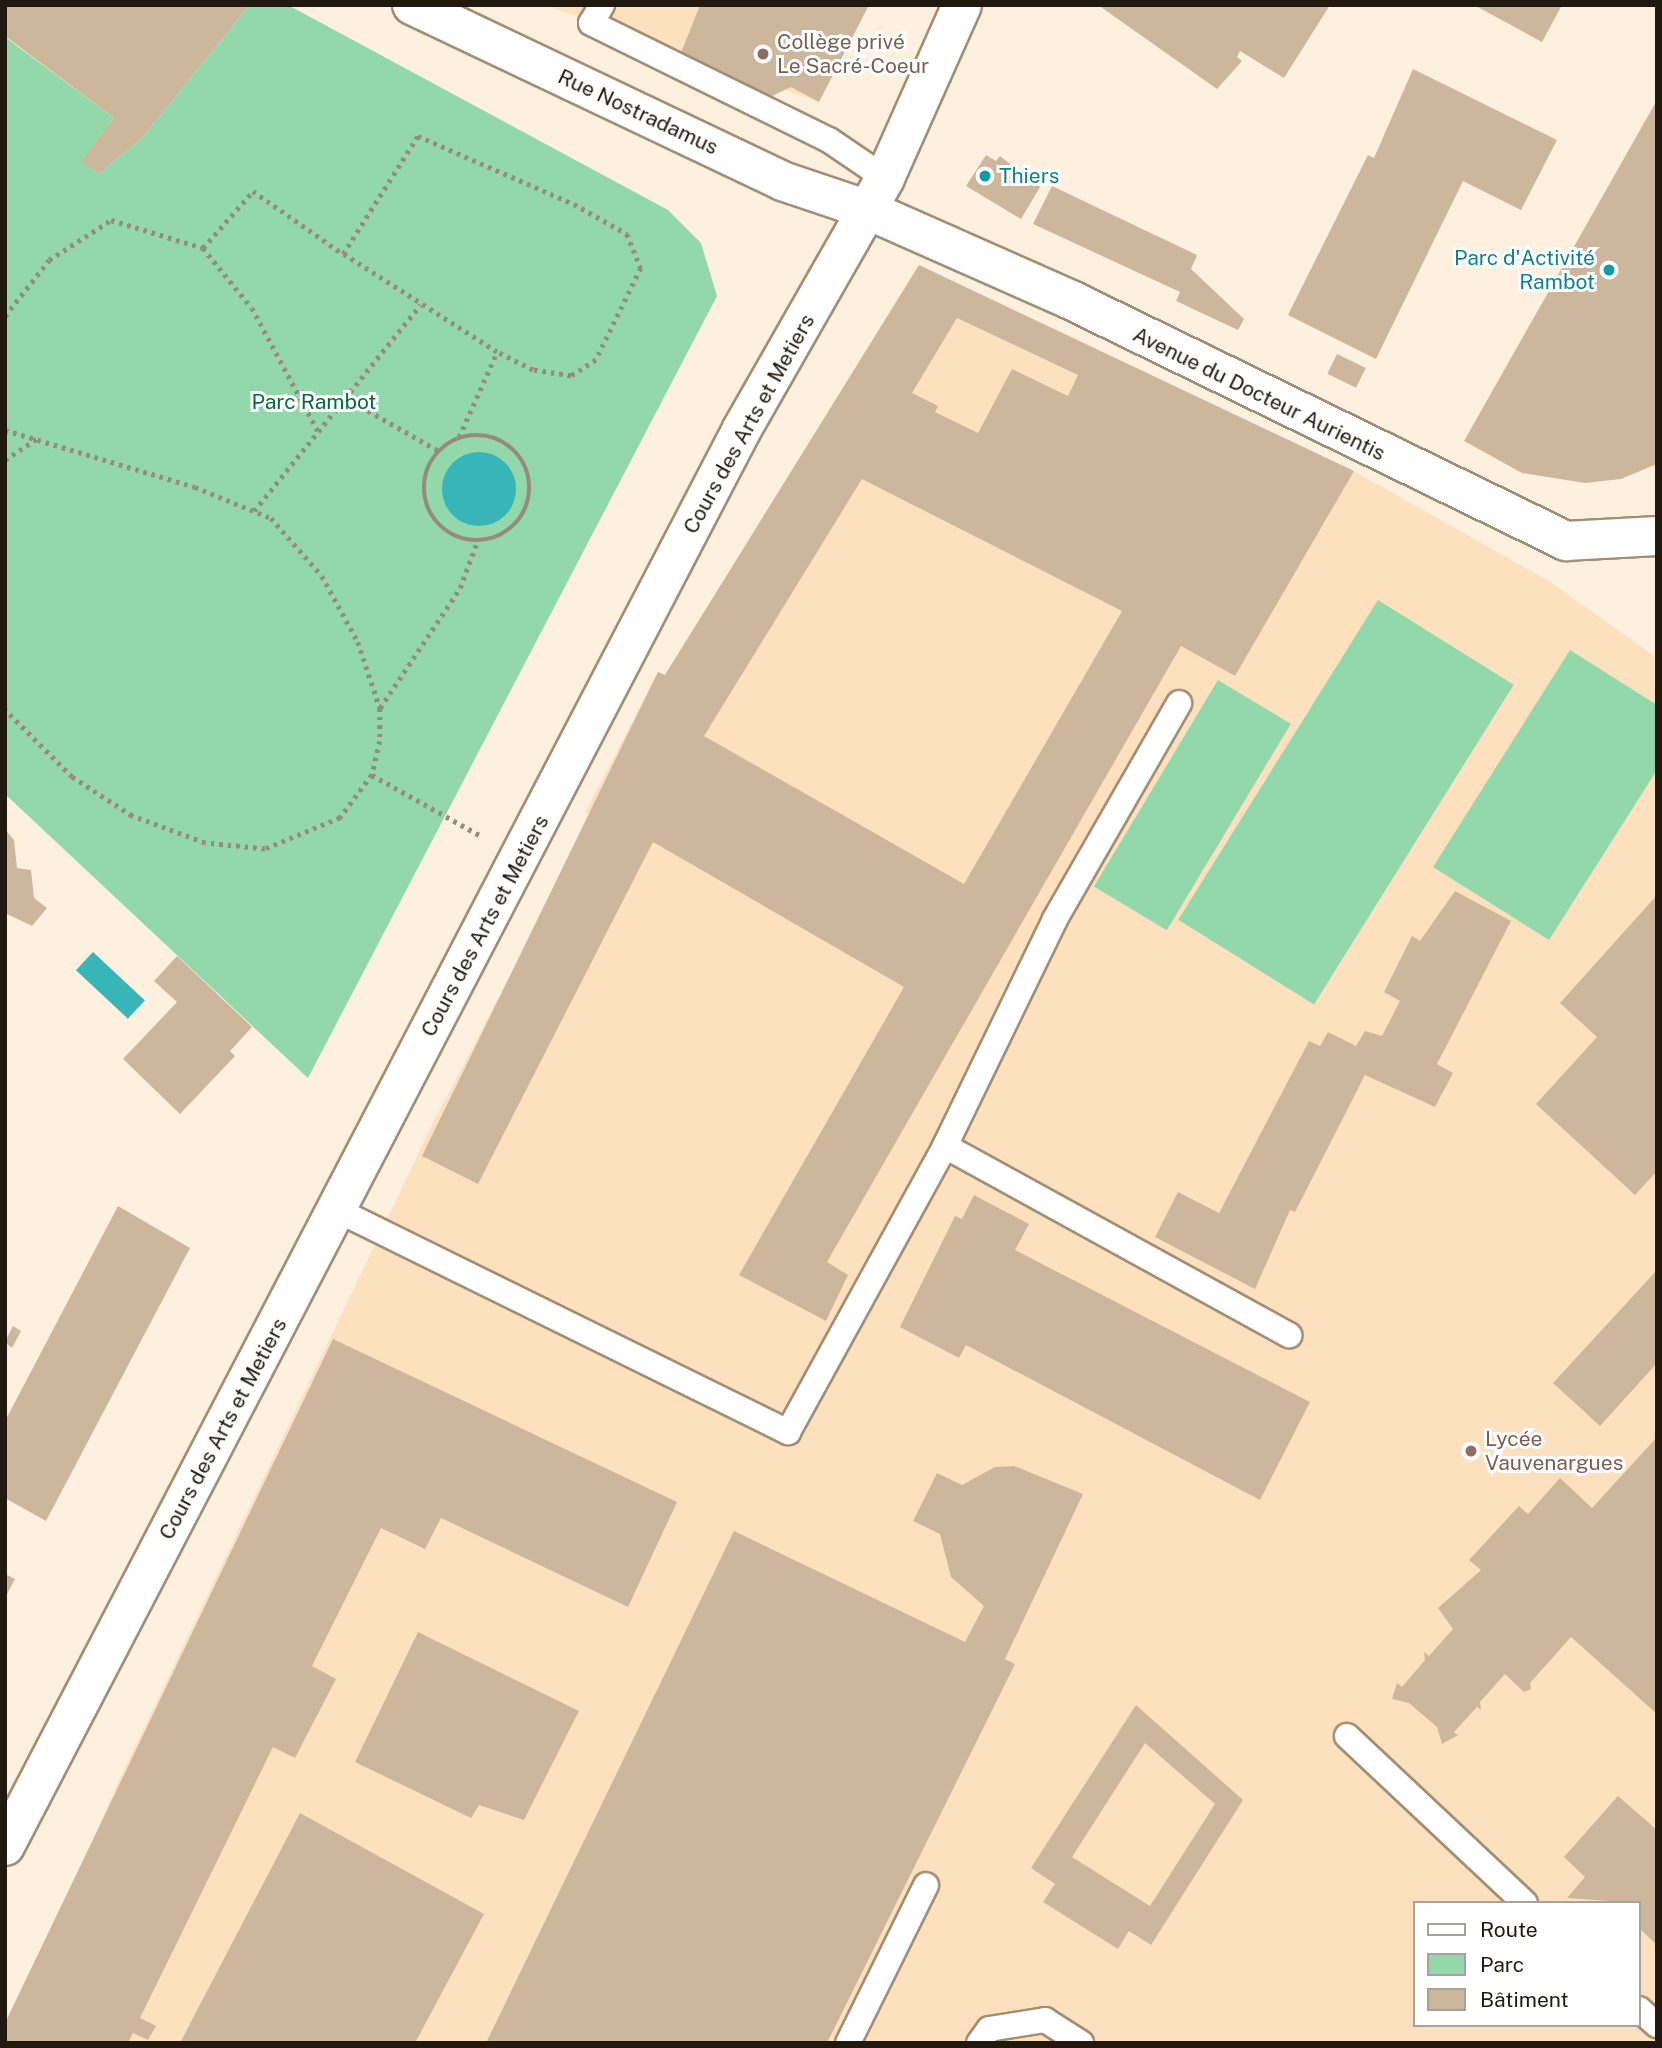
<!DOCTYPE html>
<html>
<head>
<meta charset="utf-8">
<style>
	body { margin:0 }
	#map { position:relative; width:1662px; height:2048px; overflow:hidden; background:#fef0df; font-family:"Public Sans",sans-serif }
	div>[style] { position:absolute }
	.built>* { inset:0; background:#fde1bf }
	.green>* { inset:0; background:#92d8ab; transform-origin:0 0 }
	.water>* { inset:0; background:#37b5b7; transform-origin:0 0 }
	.round { border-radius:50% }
	.building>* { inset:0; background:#cdb79c; transform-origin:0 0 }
	.path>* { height:4.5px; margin-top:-2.25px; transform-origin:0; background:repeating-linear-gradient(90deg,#968b7d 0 3.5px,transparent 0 8.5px) }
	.path>.ring { margin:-2.25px; padding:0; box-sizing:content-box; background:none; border:4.5px solid #968b7d; border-radius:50% }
	.roads { filter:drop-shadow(2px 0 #a28e74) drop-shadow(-2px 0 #a28e74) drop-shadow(0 2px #a28e74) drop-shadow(0 -2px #a28e74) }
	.lane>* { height:24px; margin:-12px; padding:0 12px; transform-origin:12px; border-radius:12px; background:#fff }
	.secondary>* { height:38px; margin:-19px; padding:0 19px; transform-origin:19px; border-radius:19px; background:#fff }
	.dots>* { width:19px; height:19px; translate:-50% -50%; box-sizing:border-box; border:4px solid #fff; border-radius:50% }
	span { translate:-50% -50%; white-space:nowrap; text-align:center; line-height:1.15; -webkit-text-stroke:6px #fff; paint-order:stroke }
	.education-label { font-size:21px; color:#785e54 }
	.left { translate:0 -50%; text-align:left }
	.street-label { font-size:21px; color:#21190f }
	.culture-label { font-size:21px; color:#0d838f }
	.right { translate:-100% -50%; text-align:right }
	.park-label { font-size:21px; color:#09693c }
	.frame { position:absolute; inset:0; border:7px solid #21190f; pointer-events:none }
	.legend { position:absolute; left:1413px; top:1901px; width:228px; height:126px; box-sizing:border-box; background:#fff; border:2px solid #a6a39f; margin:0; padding:9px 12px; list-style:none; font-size:21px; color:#21190f }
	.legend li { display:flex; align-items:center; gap:14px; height:35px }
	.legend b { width:35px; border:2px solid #a6a39f }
</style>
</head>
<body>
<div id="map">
	<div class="built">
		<i style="clip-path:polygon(545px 5px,869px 5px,819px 102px)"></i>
		<i style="clip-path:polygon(evenodd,919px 265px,1354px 471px,1549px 581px,1657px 658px,1657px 2043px,5px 2043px,120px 1778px,432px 1125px,593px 817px,585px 813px,658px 672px,665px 675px,919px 265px,1415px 1903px,1639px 1903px,1639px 2025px,1415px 2025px,1415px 1903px)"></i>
	</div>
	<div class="green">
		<i style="clip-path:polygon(250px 5px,288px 5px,668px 210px,701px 243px,717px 296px,308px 1078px,5px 794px,5px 37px,114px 118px,83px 161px,99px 174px,142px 138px)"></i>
		<i style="left:1378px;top:600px;width:160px;height:377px;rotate:32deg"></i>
		<i style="clip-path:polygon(1570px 650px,1657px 705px,1657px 770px,1549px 940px,1433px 867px)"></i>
		<i style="left:1218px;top:680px;width:85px;height:241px;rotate:31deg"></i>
	</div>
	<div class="water">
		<i class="round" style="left:442px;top:452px;width:74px;height:74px"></i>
		<i style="left:93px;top:952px;width:71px;height:25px;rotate:43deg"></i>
	</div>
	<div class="building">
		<i style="clip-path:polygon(5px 5px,250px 5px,142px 138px,99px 174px,82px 161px,114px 118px,5px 36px)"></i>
		<i style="clip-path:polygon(700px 5px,869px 5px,819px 102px,791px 87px,770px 97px,681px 53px)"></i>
		<i style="clip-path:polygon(1098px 5px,1330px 5px,1284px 78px,1240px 51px,1237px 57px,1242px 61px,1217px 89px)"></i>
		<i style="clip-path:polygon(1474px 5px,1562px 5px,1542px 42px)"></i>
		<i style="clip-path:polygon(1413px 69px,1557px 140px,1521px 210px,1463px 181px,1376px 359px,1288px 315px,1368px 155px,1374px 158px)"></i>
		<i style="clip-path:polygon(1657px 100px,1657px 464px,1621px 479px,1585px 483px,1522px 473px,1464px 441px)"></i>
		<i style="clip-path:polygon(986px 155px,996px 161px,1000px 156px,1040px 187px,1021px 219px,966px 186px)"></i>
		<i style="clip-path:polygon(1052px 186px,1197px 255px,1191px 269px,1244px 319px,1238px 330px,1176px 301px,1180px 292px,1033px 224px)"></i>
		<i style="clip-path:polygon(evenodd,919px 265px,1354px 471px,1235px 676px,1181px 646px,827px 1262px,848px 1275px,826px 1321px,739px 1275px,904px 987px,653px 842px,478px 1184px,422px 1156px,658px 672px,665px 675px,919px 265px,957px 318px,1078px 375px,1068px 396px,1012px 369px,978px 433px,935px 412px,938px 406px,912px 393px,957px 318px,919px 265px,862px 479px,1122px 611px,964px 884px,704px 736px,862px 479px)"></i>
		<i style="left:1337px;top:354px;width:32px;height:22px;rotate:26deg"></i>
		<i style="clip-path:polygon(5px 829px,14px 840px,17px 868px,31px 870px,34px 898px,47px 908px,32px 926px,5px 913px)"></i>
		<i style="clip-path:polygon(1455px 891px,1511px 921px,1437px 1064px,1453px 1073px,1435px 1107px,1365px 1075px,1295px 1212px,1290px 1210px,1255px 1289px,1155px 1237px,1178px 1192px,1219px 1213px,1309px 1041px,1320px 1046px,1328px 1032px,1356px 1046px,1365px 1031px,1382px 1036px,1400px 1001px,1384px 992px,1412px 936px,1420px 941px)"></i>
		<i style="clip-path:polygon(1657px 895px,1657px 1171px,1635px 1195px,1536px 1104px,1597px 1037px,1560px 1003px)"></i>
		<i style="clip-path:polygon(177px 956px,252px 1027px,230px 1051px,235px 1056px,180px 1114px,123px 1059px,177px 1002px,154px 981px)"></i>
		<i style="clip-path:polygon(974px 1195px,1029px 1224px,1015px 1250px,1310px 1402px,1260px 1500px,966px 1345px,959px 1358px,900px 1327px,955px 1216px,962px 1219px)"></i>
		<i style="clip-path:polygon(118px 1206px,190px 1248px,46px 1521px,5px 1498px,5px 1421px)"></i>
		<i style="clip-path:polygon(1657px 1270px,1657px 1363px,1600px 1426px,1553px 1383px)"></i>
		<i style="clip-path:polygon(13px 1326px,21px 1331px,12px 1348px,5px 1342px)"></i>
		<i style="clip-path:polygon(333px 1339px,677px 1502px,628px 1607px,441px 1518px,425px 1549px,381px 1528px,312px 1666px,336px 1679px,295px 1758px,273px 1747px,140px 2018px,156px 2026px,148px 2040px,133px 2033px,128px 2043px,5px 2043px,5px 2023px)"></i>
		<i style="clip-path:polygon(1657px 1437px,1657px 1714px,1571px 1637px,1530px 1683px,1531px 1689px,1524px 1692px,1505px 1674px,1480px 1702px,1481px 1710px,1477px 1707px,1454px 1732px,1458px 1735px,1442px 1744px,1437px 1727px,1409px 1703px,1392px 1699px,1397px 1683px,1402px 1687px,1425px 1660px,1424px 1652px,1429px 1656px,1453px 1629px,1438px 1608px,1481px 1570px,1469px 1560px,1519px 1506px,1528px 1514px,1560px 1478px,1592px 1508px)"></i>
		<i style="clip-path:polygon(1014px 1466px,1083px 1494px,1005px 1659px,1015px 1664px,827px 2043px,486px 2043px,734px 1531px,965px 1642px,984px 1606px,951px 1577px,940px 1534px,913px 1521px,937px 1473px,962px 1485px,995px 1467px)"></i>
		<i style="clip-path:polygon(5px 1574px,15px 1579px,5px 1598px)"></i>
		<i style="clip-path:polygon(418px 1632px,579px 1711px,524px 1820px,479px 1805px,471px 1818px,355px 1762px)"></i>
		<i style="clip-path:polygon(evenodd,1136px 1705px,1243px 1800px,1151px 1945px,1129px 1931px,1118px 1949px,1043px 1902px,1055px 1884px,1031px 1868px,1136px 1705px,1145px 1743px,1215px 1804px,1150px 1906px,1072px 1857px,1145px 1743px)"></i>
		<i style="clip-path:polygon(1618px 1796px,1657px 1830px,1657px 1945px,1639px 1928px,1639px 1903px,1567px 1898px,1585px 1877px,1564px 1857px)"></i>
		<i style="clip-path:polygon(300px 1813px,484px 1914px,415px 2043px,180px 2043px)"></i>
	</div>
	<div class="path">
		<i style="left:203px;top:248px;width:76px;rotate:-48.7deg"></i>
		<i style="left:253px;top:191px;width:110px;rotate:35deg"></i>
		<i style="left:5px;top:316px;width:71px;rotate:-51.8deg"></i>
		<i style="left:49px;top:260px;width:74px;rotate:-32.8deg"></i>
		<i style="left:111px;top:220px;width:96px;rotate:16.9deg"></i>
		<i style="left:203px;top:248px;width:77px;rotate:50.8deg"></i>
		<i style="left:252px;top:308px;width:140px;rotate:61.8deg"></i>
		<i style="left:346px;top:398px;width:107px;rotate:29.7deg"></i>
		<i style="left:5px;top:430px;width:198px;rotate:16.7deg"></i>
		<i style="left:195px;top:487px;width:82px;rotate:22.2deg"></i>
		<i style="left:271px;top:518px;width:77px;rotate:48.7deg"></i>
		<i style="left:322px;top:576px;width:75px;rotate:61.4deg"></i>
		<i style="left:358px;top:642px;width:70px;rotate:71.6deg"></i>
		<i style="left:380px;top:708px;width:33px;rotate:90deg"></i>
		<i style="left:380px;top:741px;width:35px;rotate:103deg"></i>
		<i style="left:372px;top:775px;width:54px;rotate:126.7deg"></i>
		<i style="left:340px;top:818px;width:81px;rotate:157.5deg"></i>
		<i style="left:265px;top:849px;width:60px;rotate:-174.3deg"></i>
		<i style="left:205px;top:843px;width:78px;rotate:-159.7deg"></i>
		<i style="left:132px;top:816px;width:72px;rotate:-147deg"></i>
		<i style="left:72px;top:777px;width:95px;rotate:-135deg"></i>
		<i class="ring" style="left:424px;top:435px;width:101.5px;height:101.5px"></i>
		<i style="left:459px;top:437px;width:93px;rotate:-65.9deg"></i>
		<i style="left:497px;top:352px;width:183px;rotate:-147.5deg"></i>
		<i style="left:343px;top:254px;width:140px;rotate:-57.6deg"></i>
		<i style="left:418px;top:136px;width:170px;rotate:23.6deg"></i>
		<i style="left:574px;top:204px;width:61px;rotate:29.5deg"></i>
		<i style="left:627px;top:234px;width:37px;rotate:68deg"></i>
		<i style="left:641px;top:268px;width:102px;rotate:116.1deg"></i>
		<i style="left:596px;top:360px;width:30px;rotate:147deg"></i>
		<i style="left:571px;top:376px;width:38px;rotate:-171deg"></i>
		<i style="left:533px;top:370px;width:40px;rotate:-153.4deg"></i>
		<i style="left:5px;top:460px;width:40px;rotate:-34deg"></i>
		<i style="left:254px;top:511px;width:265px;rotate:-51.1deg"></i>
		<i style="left:380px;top:708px;width:144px;rotate:-56.3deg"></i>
		<i style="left:460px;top:588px;width:49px;rotate:-69.7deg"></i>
		<i style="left:372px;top:775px;width:125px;rotate:29.2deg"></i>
	</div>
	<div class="roads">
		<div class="lane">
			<i style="left:602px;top:5px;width:21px;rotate:121deg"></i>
			<i style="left:591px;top:23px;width:265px;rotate:26.2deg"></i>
			<i style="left:829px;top:140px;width:68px;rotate:34.2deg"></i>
			<i style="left:945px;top:1146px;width:393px;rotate:28.8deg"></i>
			<i style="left:337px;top:1210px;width:503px;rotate:26.21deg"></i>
			<i style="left:788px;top:1432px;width:326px;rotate:-61.2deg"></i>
			<i style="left:945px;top:1146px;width:252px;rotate:-64.1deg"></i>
			<i style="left:1055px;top:919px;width:249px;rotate:-60.1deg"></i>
			<i style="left:1347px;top:1736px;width:244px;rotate:43.2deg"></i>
			<i style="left:1639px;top:2009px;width:24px;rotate:42deg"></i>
			<i style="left:848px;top:2043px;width:176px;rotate:-63.7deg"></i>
			<i style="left:979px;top:2043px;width:17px;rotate:-54deg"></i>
			<i style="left:989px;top:2029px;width:57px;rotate:-9.1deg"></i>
			<i style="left:1045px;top:2020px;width:43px;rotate:32.6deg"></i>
		</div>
		<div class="secondary">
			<i style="left:412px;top:5px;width:410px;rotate:25.4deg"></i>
			<i style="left:782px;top:181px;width:91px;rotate:18.6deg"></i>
			<i style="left:868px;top:210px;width:222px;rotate:23.9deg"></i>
			<i style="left:1071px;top:300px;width:551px;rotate:25.96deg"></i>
			<i style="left:1566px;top:541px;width:91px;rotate:-3.1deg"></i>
			<i style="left:5px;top:1846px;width:1597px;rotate:-62.52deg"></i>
			<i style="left:742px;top:429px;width:289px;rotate:-60.3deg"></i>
			<i style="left:885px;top:178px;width:189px;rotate:-66deg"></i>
		</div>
	</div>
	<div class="dots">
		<i style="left:763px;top:54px;background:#8d6e63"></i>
		<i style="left:985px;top:176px;background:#0f9aa8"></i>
		<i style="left:1609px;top:270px;background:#0f9aa8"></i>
		<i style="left:1471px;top:1451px;background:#8d6e63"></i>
	</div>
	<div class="education-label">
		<span class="left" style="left:777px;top:54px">Collège privé<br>Le Sacré-Coeur</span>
		<span class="left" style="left:1485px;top:1451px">Lycée<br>Vauvenargues</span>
	</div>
	<div class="street-label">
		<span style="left:638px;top:112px;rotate:25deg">Rue Nostradamus</span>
		<span style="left:1259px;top:394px;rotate:26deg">Avenue du Docteur Aurientis</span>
		<span style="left:749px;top:424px;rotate:-61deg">Cours des Arts et Metiers</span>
		<span style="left:485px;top:926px;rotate:-62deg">Cours des Arts et Metiers</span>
		<span style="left:223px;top:1429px;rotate:-62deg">Cours des Arts et Metiers</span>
	</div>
	<div class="culture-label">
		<span class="left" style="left:999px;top:176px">Thiers</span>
		<span class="right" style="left:1595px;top:270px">Parc d'Activité<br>Rambot</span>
	</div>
	<div class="park-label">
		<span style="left:314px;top:402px">Parc Rambot</span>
	</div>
	<div class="frame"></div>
	<ul class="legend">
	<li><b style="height:9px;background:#fff"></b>Route</li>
	<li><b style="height:19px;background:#92d8ab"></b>Parc</li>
	<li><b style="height:19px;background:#cdb79c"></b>Bâtiment</li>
	</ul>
</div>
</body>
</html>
